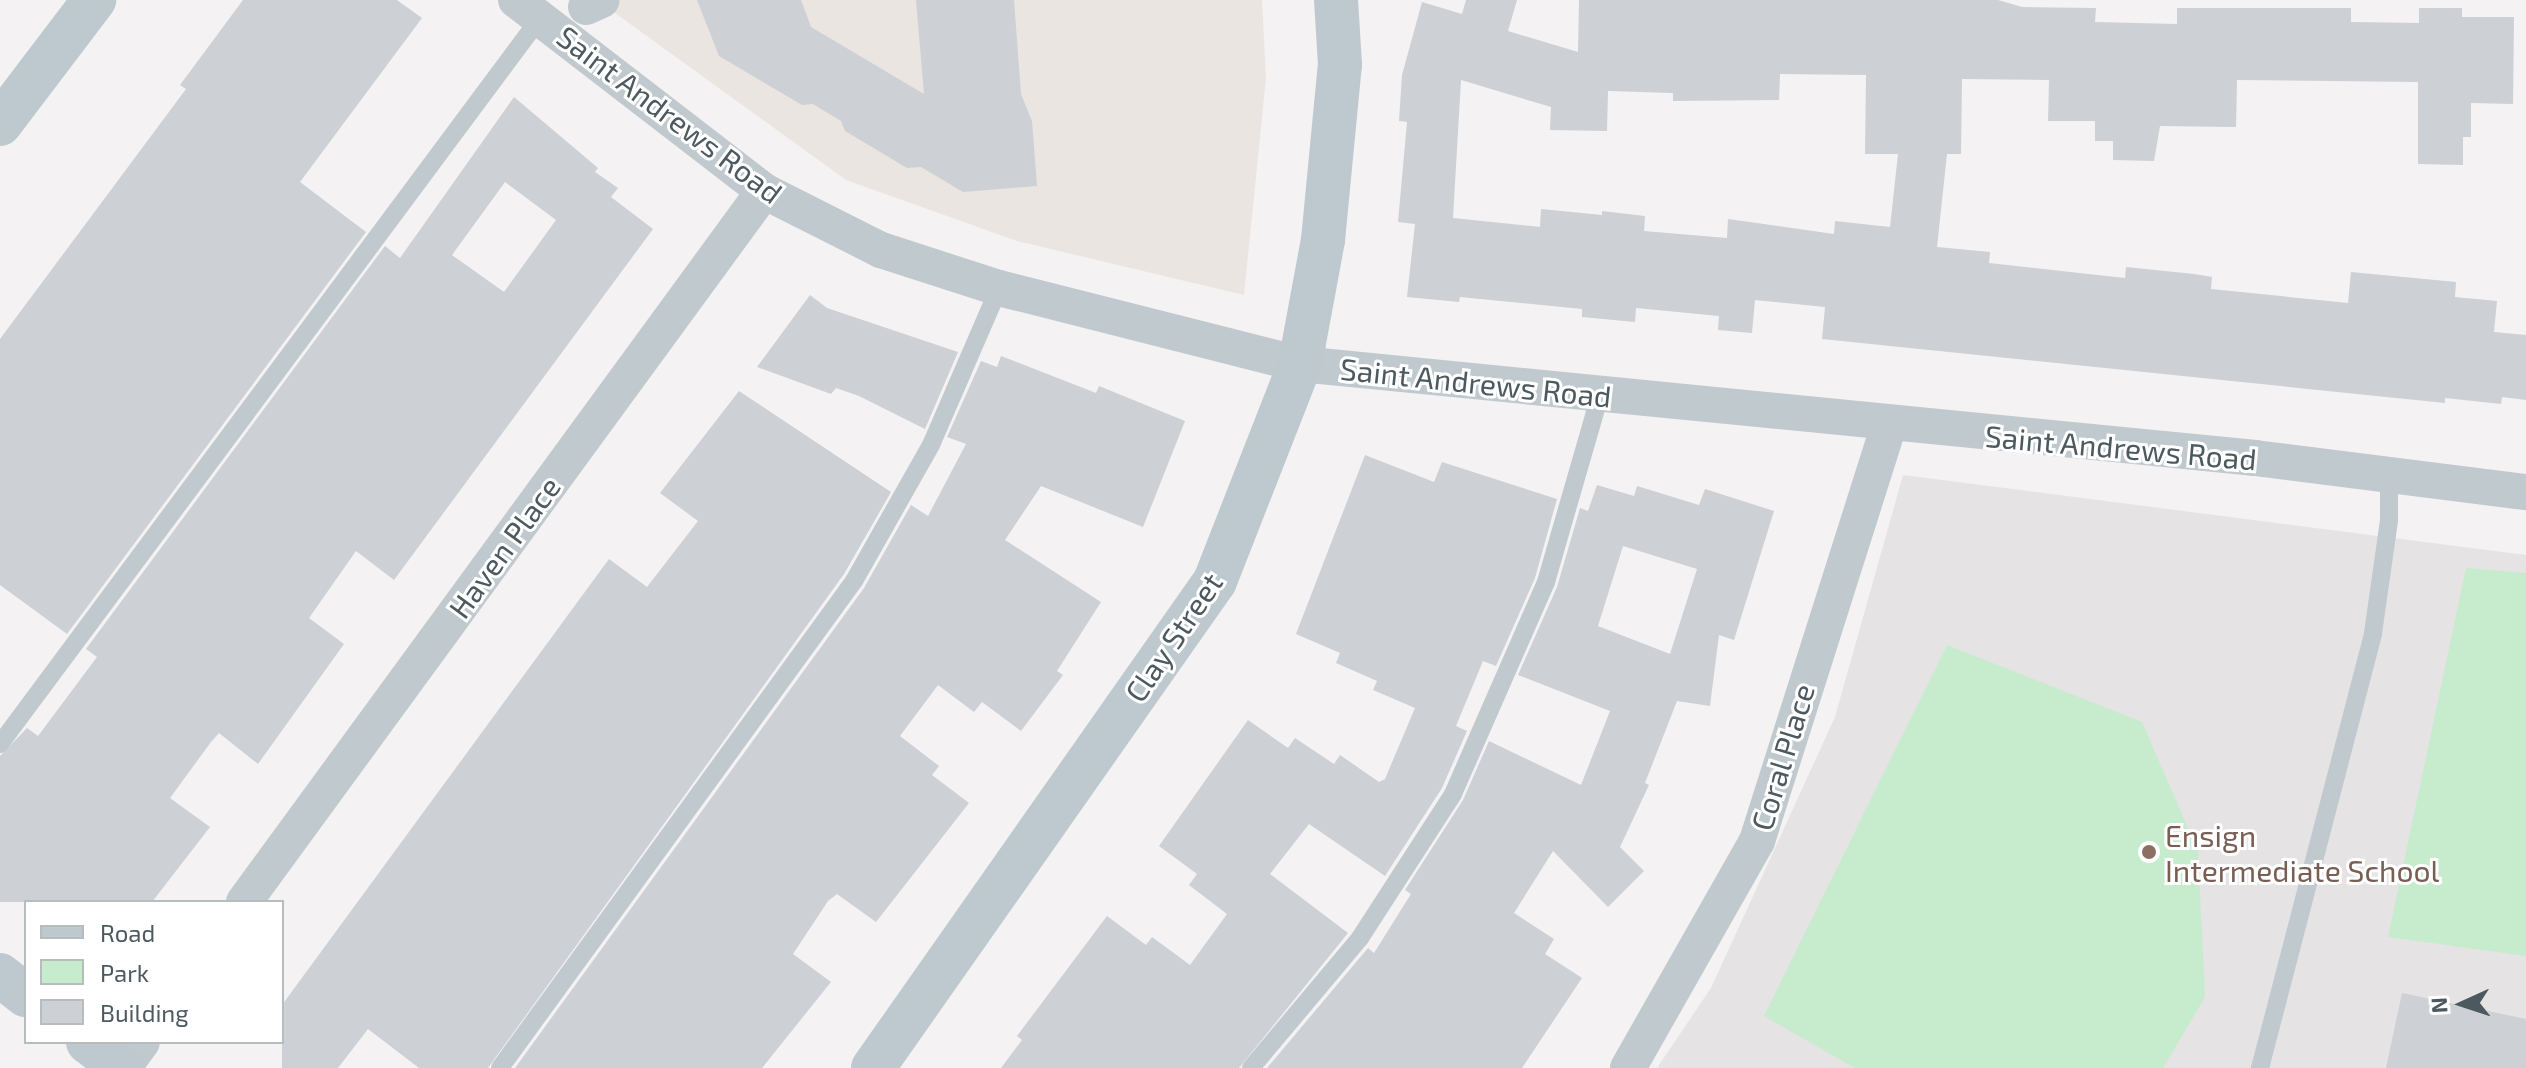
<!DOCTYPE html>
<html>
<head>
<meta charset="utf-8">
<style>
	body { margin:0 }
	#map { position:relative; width:2526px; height:1068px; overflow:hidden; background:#f4f2f3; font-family:"Exo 2",sans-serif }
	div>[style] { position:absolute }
	.commercial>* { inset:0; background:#eae5e0 }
	.education>* { inset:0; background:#e5e3e4 }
	.green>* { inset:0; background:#c7ebcd }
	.building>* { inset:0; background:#cdd0d4 }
	.lane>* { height:18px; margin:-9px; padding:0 9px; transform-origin:9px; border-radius:9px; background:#c0c9cd }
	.street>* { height:36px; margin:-18px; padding:0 18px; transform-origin:18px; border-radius:18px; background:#c0c9cd }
	.secondary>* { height:44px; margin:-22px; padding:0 22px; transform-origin:22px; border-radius:22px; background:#bdc9ce }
	.dots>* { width:22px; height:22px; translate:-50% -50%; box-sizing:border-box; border:4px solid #fff; border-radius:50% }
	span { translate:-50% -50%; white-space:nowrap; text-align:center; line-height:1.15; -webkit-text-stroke:6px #fff; paint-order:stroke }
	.street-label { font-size:30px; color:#4c595e }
	.education-label { font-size:30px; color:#785e54 }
	.left { translate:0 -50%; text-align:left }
	.legend { position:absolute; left:24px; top:900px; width:260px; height:144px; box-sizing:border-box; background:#fff; border:2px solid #b7bdbf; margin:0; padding:10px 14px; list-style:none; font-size:24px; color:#4c595e }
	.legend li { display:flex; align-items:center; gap:16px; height:40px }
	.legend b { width:40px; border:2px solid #b7bdbf }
	.north { position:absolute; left:2422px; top:964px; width:80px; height:80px; -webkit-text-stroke:6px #fff; paint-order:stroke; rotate:267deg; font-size:22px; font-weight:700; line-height:32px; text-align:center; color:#4c595e }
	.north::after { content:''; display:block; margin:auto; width:28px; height:36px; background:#4c595e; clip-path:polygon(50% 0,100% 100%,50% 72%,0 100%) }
</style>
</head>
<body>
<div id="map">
	<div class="commercial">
		<i style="clip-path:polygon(597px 0,1262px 0,1266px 78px,1244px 295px,1017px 241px,846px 180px)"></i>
	</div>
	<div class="education">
		<i style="clip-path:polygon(1903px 475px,2526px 555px,2526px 1068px,1657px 1068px,1711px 988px,1835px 717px)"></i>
	</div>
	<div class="green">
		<i style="clip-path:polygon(2466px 568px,2526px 573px,2526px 956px,2388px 937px)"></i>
		<i style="clip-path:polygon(1947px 645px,2142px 722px,2198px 851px,2205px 997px,2163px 1068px,1855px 1068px,1764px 1016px)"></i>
	</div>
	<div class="building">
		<i style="clip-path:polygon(243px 0,397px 0,422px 18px,300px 182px,366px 232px,67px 634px,0 585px,0 339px,186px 89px,180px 85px)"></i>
		<i style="clip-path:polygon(697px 0,801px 0,811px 27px,924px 94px,916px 0,1014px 0,1021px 94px,1032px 121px,1037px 186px,963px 192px,921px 167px,907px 168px,845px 131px,841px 121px,813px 104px,802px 105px,719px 56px)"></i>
		<i style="clip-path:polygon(evenodd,1466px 0,1517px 0,1508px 31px,1578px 52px,1579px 0,1998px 0,2022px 7px,2096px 8px,2095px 22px,2177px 24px,2177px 8px,2351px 8px,2351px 22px,2419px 23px,2419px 8px,2462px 8px,2462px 17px,2514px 17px,2513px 104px,2471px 103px,2471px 137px,2463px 137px,2463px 165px,2418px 164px,2418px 82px,2237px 80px,2236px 127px,2160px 126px,2154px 161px,2113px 160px,2113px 141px,2095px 141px,2095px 121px,2048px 121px,2049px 80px,1962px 79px,1961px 154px,1947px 154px,1937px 247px,1990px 252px,1989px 263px,2125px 278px,2126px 267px,2194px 274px,2212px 277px,2211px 289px,2348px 303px,2351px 272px,2456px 282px,2455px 297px,2497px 301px,2494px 332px,2526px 335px,2526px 400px,2502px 397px,2501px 404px,2445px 398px,2445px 403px,1822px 339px,1825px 307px,1755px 300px,1752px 333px,1718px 330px,1719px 316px,1636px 308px,1635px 322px,1582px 317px,1582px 309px,1460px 297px,1459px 302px,1407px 297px,1415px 224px,1398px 222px,1407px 122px,1399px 121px,1402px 75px,1422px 2px,1462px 14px,1466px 0,1780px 74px,1866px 75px,1865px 154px,1898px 154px,1890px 227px,1835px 221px,1834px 234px,1728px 219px,1727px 238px,1644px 231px,1645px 216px,1602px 211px,1602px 215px,1541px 209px,1540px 227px,1453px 218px,1461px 80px,1551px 107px,1550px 130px,1607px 131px,1608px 91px,1673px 93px,1673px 101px,1779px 100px,1780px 74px)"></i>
		<i style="clip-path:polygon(evenodd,514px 97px,598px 168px,595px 172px,618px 188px,611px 197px,653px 229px,394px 580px,356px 551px,309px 618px,344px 644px,258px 764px,219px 733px,211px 742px,170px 798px,210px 827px,152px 902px,0 902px,0 756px,27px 728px,38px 736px,97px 657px,86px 649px,385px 246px,400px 258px,514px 97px,505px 182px,556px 220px,504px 292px,452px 255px,505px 182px)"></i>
		<i style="clip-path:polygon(810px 295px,827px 308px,958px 352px,925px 429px,859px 396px,836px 388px,831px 394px,757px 367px)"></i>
		<i style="clip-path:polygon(1001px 356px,1096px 393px,1099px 386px,1185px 421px,1143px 527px,1041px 486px,1005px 540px,1101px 602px,1057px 671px,1063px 675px,1021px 731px,982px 702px,974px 712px,938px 685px,900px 736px,939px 766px,932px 775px,969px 803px,876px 922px,837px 894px,828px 901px,793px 954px,831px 982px,762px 1068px,515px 1068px,864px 588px,911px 505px,928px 516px,966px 444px,947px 437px,981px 361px,997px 367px)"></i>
		<i style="clip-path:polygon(739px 391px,891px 492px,844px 574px,488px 1068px,419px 1068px,368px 1029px,338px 1068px,282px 1068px,282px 1005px,609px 559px,647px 587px,698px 521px,660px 493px)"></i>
		<i style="clip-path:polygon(1365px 455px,1434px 482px,1442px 462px,1557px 499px,1535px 578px,1496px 666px,1483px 661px,1456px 726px,1467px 731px,1442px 788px,1385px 876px,1309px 824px,1270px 874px,1348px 933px,1239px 1068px,1001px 1068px,1022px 1040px,1017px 1036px,1107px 916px,1146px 945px,1152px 937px,1190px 965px,1227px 914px,1189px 885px,1197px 874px,1159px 846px,1248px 720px,1288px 748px,1295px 738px,1334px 764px,1340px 755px,1379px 782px,1385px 779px,1415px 708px,1373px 690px,1377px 681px,1336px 663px,1340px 653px,1296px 634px)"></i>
		<i style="clip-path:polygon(evenodd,1597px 485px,1634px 496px,1637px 486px,1699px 505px,1705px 489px,1774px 511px,1734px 640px,1719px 635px,1710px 706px,1677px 701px,1645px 783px,1649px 785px,1620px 847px,1644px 871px,1608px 907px,1553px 851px,1514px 913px,1554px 939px,1545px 954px,1582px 978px,1522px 1068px,1267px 1068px,1368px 948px,1374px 953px,1411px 894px,1405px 890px,1463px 800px,1489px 741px,1581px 785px,1610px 711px,1518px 675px,1557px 587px,1580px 508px,1588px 511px,1597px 485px,1623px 546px,1697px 569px,1670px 654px,1598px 626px,1623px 546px)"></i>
		<i style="clip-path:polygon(2402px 993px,2526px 1019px,2526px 1068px,2386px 1068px)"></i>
	</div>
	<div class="lane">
		<i style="left:0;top:744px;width:905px;rotate:-53.36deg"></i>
		<i style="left:500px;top:1068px;width:602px;rotate:-53.99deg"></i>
		<i style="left:854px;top:581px;width:156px;rotate:-60.5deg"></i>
		<i style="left:931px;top:445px;width:171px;rotate:-66.6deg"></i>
		<i style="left:1251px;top:1068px;width:170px;rotate:-50deg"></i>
		<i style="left:1360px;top:938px;width:171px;rotate:-57.1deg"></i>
		<i style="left:1453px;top:794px;width:232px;rotate:-66.3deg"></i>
		<i style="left:1546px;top:582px;width:195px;rotate:-73.9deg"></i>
		<i style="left:2260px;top:1068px;width:449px;rotate:-75.4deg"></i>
		<i style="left:2373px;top:633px;width:114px;rotate:-81.9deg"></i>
		<i style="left:2389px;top:520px;width:45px;rotate:-90deg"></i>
	</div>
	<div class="street">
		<i style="left:516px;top:0;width:313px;rotate:37.6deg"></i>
		<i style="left:764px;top:191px;width:131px;rotate:26.8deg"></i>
		<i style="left:881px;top:250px;width:124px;rotate:17.9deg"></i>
		<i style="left:999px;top:288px;width:310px;rotate:14.2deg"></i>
		<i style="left:1300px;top:364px;width:960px;rotate:5.62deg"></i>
		<i style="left:2255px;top:458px;width:273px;rotate:7.2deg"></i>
		<i style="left:586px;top:7px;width:17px;rotate:-24deg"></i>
		<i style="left:244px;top:902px;width:881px;rotate:-53.82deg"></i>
		<i style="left:123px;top:1068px;width:32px;rotate:-54deg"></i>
		<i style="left:1628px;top:1068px;width:261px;rotate:-60.4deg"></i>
		<i style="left:1757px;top:841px;width:435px;rotate:-72.4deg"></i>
	</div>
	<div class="secondary">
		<i style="left:0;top:124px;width:156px;rotate:-52.8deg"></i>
		<i style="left:0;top:975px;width:33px;rotate:38deg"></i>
		<i style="left:88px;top:1042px;width:43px;rotate:37.4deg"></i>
		<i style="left:873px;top:1068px;width:595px;rotate:-54.92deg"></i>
		<i style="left:1215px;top:581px;width:233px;rotate:-68.6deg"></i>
		<i style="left:1300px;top:364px;width:126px;rotate:-79.5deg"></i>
		<i style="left:1323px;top:240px;width:176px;rotate:-84.5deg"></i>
		<i style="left:1340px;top:65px;width:65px;rotate:-93.5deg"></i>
	</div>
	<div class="dots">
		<i style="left:2149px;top:852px;background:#8d6e63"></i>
	</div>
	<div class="street-label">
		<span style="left:670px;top:114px;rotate:37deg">Saint Andrews Road</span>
		<span style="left:1476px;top:382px;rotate:6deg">Saint Andrews Road</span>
		<span style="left:2121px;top:447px;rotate:5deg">Saint Andrews Road</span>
		<span style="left:504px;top:547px;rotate:-54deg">Haven Place</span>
		<span style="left:1173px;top:637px;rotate:-56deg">Clay Street</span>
		<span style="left:1782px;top:757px;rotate:-73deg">Coral Place</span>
	</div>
	<div class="education-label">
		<span class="left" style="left:2165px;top:852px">Ensign<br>Intermediate School</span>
	</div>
	<ul class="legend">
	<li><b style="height:10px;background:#bdc9ce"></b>Road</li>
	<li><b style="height:22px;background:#c7ebcd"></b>Park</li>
	<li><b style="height:22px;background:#cdd0d4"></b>Building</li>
	</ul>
	<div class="north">N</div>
</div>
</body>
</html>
